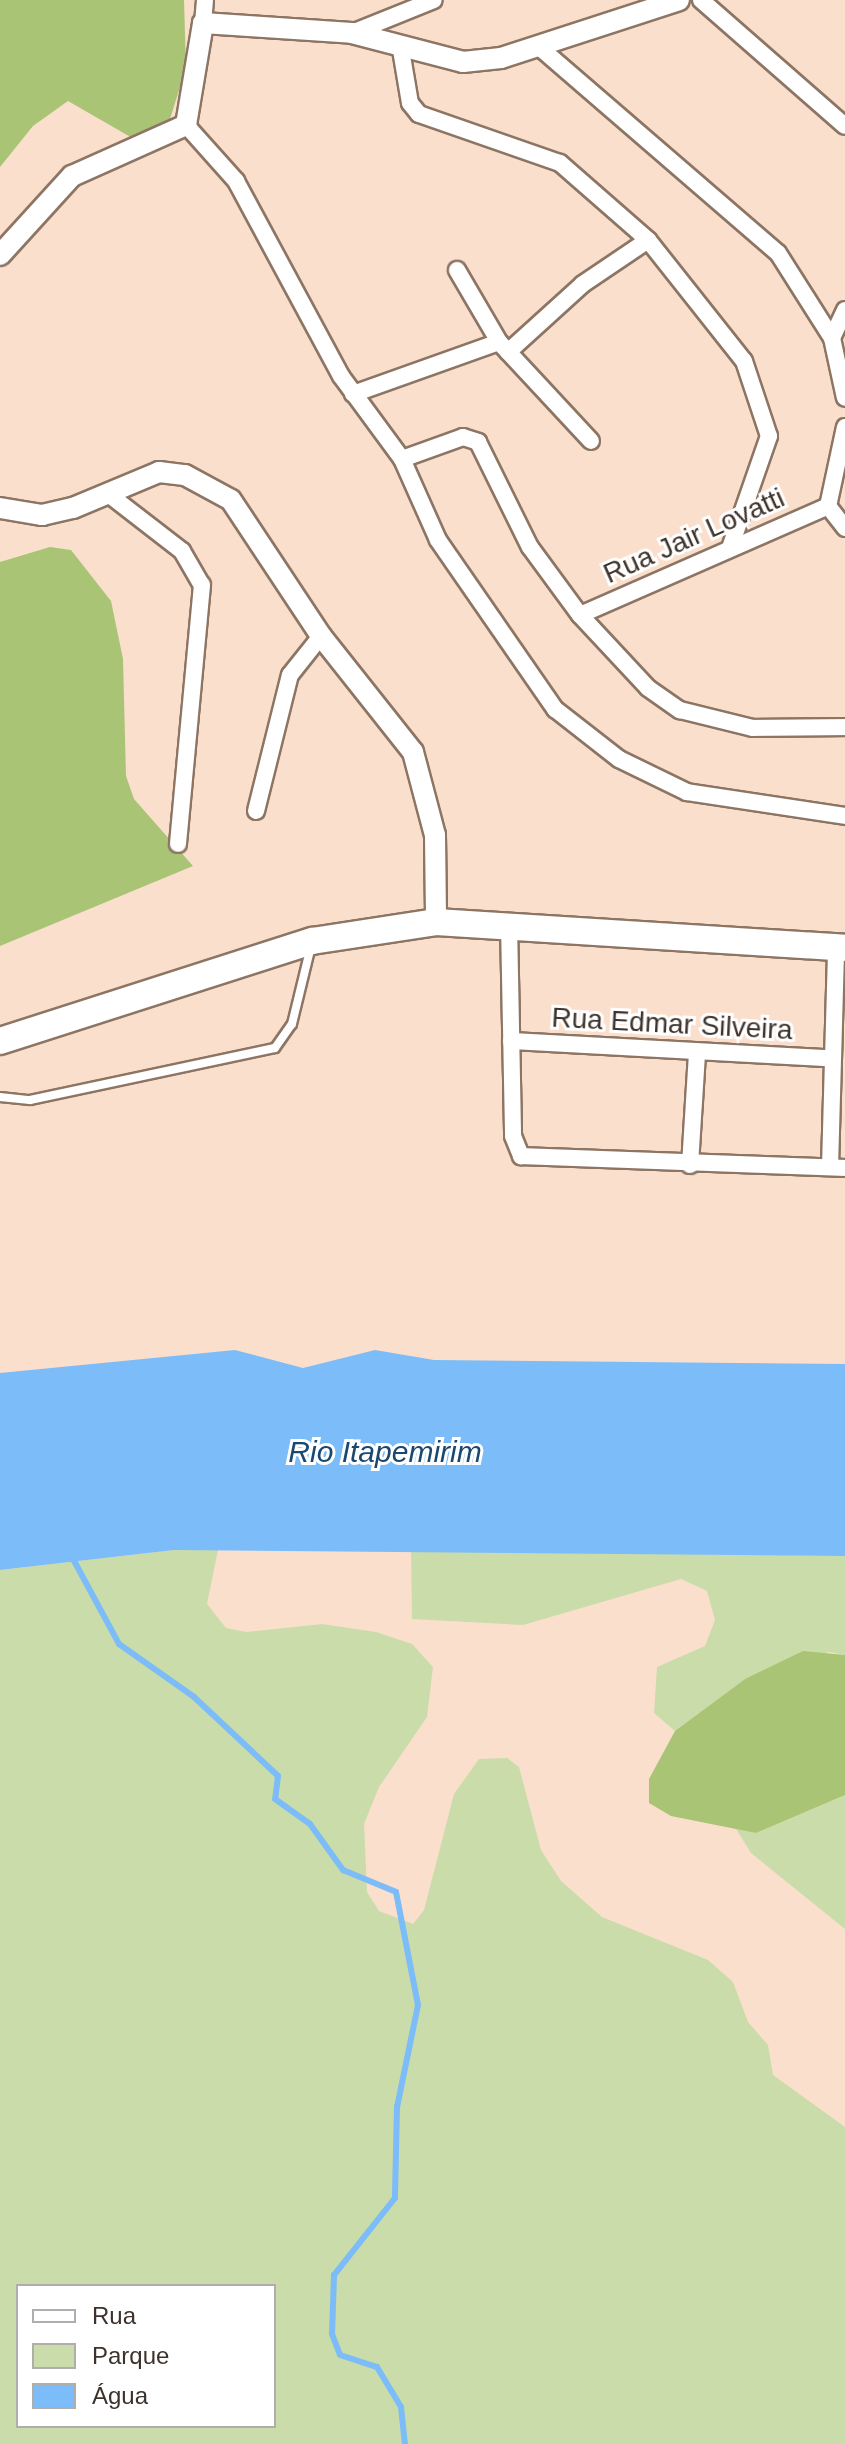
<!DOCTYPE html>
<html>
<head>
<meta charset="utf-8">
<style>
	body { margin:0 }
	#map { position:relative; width:845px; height:2444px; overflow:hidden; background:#fbdfcd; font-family:Helvetica,sans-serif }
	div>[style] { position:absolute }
	.green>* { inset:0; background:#cadca9 }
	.forest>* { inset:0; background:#a9c474 }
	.water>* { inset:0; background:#7cbcf8 }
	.stream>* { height:6px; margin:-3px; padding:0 3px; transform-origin:3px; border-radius:3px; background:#7cbcf8 }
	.roads { filter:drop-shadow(2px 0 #8d7564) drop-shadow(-2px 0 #8d7564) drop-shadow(0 2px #8d7564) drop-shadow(0 -2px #8d7564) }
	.service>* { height:8px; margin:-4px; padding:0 4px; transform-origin:4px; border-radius:4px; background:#fff }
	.minor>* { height:16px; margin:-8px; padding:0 8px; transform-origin:8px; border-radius:8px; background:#fff }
	.tertiary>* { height:20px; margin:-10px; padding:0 10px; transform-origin:10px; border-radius:10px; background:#fff }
	.trunk>* { height:26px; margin:-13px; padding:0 13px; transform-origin:13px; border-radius:13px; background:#fff }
	span { translate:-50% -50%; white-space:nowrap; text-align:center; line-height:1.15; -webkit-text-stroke:6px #fff; paint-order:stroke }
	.street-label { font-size:28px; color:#3d332c }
	.water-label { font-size:30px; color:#1a486f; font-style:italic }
	.legend { position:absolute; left:16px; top:2284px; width:260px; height:144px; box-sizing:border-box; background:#fff; border:2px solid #b1adab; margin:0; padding:10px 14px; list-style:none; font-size:24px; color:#3d332c }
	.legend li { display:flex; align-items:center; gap:16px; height:40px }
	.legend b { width:40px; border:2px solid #b1adab }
</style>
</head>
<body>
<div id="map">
	<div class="green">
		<i style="clip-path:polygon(evenodd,174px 1550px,218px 1550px,207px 1604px,226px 1628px,246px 1632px,322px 1624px,376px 1632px,412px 1644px,433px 1667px,427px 1717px,379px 1787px,364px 1824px,367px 1892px,379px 1911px,413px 1924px,424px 1910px,454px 1794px,479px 1759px,507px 1758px,519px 1767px,541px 1850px,561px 1881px,602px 1917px,708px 1960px,733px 1982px,748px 2022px,768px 2045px,773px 2075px,845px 2127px,845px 2444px,0 2444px,0 1570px,174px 1550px,18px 2286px,274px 2286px,274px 2426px,18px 2426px,18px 2286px)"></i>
		<i style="clip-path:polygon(411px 1550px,845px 1556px,845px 1655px,829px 1652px,745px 1679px,675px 1731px,654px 1713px,657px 1667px,705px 1646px,715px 1620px,707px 1591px,681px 1579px,523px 1625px,412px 1619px)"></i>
		<i style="clip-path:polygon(845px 1795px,845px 1929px,751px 1853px,736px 1829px,756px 1833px)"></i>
	</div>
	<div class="forest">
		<i style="clip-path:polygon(0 0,184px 0,186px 68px,170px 119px,158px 133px,134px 139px,68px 101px,33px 126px,0 167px)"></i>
		<i style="clip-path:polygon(50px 547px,71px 550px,111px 601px,123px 659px,126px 776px,134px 799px,193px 866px,0 946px,0 562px)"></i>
		<i style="clip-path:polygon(803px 1651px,845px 1655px,845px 1795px,756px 1833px,671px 1816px,649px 1803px,649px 1779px,675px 1731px,745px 1679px)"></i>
	</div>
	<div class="water">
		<i style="clip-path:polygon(235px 1350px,303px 1368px,375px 1350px,434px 1360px,845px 1364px,845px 1556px,174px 1550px,0 1570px,0 1373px)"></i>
	</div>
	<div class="stream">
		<i style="left:72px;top:1557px;width:99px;rotate:61.6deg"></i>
		<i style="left:119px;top:1644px;width:92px;rotate:35.2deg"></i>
		<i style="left:194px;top:1697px;width:115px;rotate:43.2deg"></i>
		<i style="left:278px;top:1776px;width:23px;rotate:97deg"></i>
		<i style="left:275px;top:1799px;width:43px;rotate:35.5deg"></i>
		<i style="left:310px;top:1824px;width:57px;rotate:54.3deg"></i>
		<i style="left:343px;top:1870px;width:57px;rotate:22.5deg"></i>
		<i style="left:396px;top:1892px;width:115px;rotate:79deg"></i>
		<i style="left:418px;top:2005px;width:104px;rotate:101.6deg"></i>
		<i style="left:397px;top:2107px;width:91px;rotate:91.3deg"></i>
		<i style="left:395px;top:2198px;width:98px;rotate:128.4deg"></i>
		<i style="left:334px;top:2275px;width:59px;rotate:91.9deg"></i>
		<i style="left:332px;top:2334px;width:22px;rotate:69deg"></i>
		<i style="left:340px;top:2355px;width:39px;rotate:18deg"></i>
		<i style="left:377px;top:2367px;width:47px;rotate:59deg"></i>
		<i style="left:401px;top:2407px;width:37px;rotate:84deg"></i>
	</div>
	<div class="roads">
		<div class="service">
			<i style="left:0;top:1097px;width:30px;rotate:6deg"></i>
			<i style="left:30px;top:1100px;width:250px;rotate:-12deg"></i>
			<i style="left:275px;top:1048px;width:29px;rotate:-55deg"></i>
			<i style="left:292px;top:1024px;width:80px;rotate:-76.3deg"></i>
		</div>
		<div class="minor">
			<i style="left:701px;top:0;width:191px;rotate:41.2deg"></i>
			<i style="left:203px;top:23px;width:23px;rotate:-85deg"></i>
			<i style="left:352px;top:33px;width:88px;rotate:-21.9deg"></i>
			<i style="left:538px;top:46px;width:317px;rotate:40.8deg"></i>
			<i style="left:778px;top:253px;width:101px;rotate:57.6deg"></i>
			<i style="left:832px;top:338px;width:61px;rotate:77.8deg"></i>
			<i style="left:401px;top:50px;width:54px;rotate:80.4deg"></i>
			<i style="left:410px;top:103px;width:14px;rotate:51deg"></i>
			<i style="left:419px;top:114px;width:149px;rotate:19.2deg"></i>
			<i style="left:560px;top:163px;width:117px;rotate:41.2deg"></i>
			<i style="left:648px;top:240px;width:154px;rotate:51.6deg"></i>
			<i style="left:744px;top:361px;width:79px;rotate:71.6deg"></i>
			<i style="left:769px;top:436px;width:119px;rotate:109.2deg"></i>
			<i style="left:186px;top:125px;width:75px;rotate:48.2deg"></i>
			<i style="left:236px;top:181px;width:221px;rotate:61.7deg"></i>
			<i style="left:341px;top:376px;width:103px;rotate:53.7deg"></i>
			<i style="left:402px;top:459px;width:89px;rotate:66deg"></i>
			<i style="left:438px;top:540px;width:206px;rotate:55.3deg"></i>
			<i style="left:555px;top:709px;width:81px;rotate:38deg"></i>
			<i style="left:619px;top:759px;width:76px;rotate:25.9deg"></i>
			<i style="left:687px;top:792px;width:160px;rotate:8.6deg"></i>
			<i style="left:457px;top:270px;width:83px;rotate:59.7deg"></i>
			<i style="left:499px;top:342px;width:135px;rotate:47.1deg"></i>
			<i style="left:832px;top:338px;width:31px;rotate:-65deg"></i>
			<i style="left:508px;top:352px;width:101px;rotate:-42.2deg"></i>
			<i style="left:583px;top:284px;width:78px;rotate:-34.1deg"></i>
			<i style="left:353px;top:394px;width:155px;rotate:-19.6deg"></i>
			<i style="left:845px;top:427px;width:81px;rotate:102.1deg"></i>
			<i style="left:828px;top:506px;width:28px;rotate:52deg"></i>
			<i style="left:402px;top:459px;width:65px;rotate:-19.8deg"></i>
			<i style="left:463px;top:437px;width:16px;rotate:18deg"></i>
			<i style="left:478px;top:442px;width:117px;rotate:63.7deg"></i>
			<i style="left:530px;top:547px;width:84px;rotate:53.7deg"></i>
			<i style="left:580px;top:615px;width:100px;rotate:47deg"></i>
			<i style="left:648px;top:688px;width:39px;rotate:35deg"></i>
			<i style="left:680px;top:710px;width:75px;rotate:13.9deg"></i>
			<i style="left:753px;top:728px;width:92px;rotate:-0.6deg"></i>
			<i style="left:107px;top:493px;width:95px;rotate:37.7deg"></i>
			<i style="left:182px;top:551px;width:39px;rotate:60deg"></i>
			<i style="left:202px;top:585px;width:260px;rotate:95.3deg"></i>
			<i style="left:580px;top:615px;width:271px;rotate:-23.7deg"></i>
			<i style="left:256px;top:811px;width:140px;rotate:-76deg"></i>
			<i style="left:290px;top:675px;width:50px;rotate:-51.5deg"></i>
			<i style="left:509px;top:923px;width:213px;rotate:88.9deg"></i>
			<i style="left:513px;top:1136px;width:22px;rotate:68deg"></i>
			<i style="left:521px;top:1156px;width:324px;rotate:2.1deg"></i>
			<i style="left:511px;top:1041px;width:319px;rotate:3.1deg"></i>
			<i style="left:690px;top:1165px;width:112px;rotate:-86.4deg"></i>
			<i style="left:830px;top:1167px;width:219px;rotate:-88.4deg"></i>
		</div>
		<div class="tertiary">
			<i style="left:0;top:255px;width:107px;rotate:-47.7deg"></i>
			<i style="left:72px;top:176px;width:125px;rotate:-24.1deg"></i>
			<i style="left:186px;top:125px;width:103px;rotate:-80.5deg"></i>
			<i style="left:203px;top:23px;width:149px;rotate:3.8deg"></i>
			<i style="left:352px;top:33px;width:115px;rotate:14.6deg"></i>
			<i style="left:463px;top:62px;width:38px;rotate:-6deg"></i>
			<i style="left:501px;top:58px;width:187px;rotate:-18deg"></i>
			<i style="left:0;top:508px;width:43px;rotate:9.5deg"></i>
			<i style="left:42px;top:515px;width:32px;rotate:-13deg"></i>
			<i style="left:73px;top:508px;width:93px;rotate:-22.7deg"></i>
			<i style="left:159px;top:472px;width:26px;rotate:7deg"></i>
			<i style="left:185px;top:475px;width:52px;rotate:28.5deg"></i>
			<i style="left:231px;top:500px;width:163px;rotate:56.5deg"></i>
			<i style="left:321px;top:636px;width:148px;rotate:51.6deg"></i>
			<i style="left:413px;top:752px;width:86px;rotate:75.2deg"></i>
			<i style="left:435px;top:835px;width:87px;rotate:89.3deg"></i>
		</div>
		<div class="trunk">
			<i style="left:0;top:1041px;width:328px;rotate:-17.8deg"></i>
			<i style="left:312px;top:941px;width:125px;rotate:-8.7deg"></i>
			<i style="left:436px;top:922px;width:410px;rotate:3.6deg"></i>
		</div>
	</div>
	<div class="street-label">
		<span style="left:694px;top:536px;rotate:-24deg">Rua Jair Lovatti</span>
		<span style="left:672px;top:1024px;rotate:3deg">Rua Edmar Silveira</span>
	</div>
	<div class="water-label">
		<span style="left:385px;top:1452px">Rio Itapemirim</span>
	</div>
	<ul class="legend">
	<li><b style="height:10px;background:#fff"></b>Rua</li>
	<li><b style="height:22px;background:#cadca9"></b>Parque</li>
	<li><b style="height:22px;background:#7cbcf8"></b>Água</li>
	</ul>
</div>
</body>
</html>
